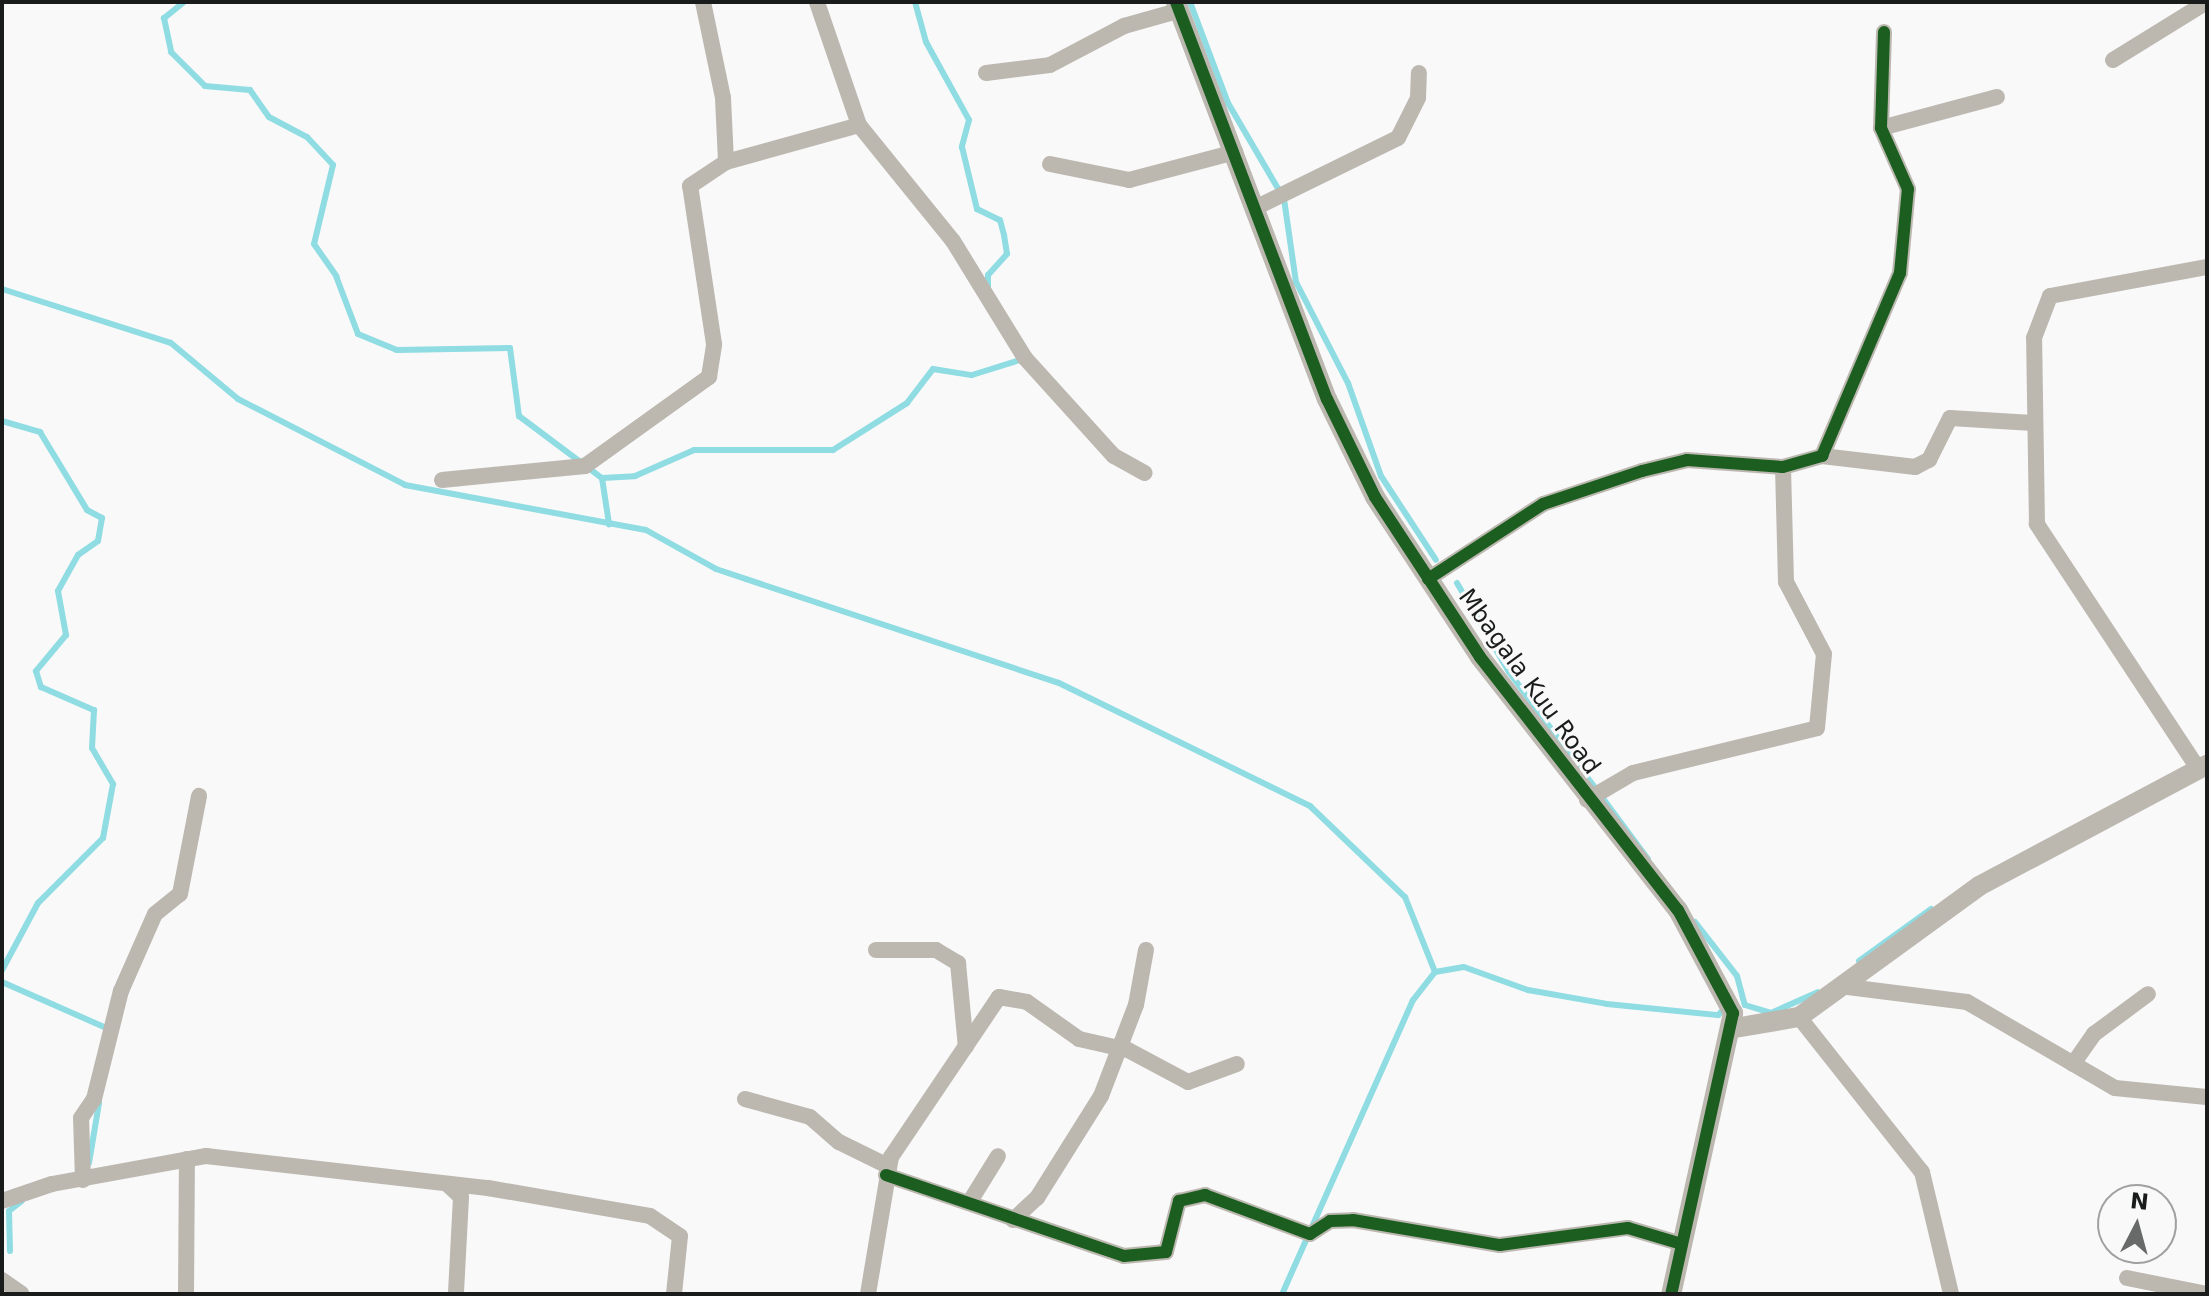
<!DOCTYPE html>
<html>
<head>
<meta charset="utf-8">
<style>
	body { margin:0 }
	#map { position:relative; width:2209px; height:1296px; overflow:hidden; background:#f9f9fa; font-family:"DejaVu Sans",sans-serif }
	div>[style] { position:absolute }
	.stream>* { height:6px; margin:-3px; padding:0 3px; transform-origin:3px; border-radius:3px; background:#8fdce2 }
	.minor>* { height:16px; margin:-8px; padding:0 8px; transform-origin:8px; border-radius:8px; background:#bcb8b0 }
	.tertiary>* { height:20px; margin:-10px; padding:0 10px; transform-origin:10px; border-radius:10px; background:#bcb8b0 }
	.cycleway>* { height:12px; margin:-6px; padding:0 6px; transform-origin:6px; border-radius:6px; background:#1b5e20 }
	span { translate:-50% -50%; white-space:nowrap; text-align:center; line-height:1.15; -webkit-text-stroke:6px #f9f9fa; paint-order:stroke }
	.street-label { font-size:24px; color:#1a1b1b }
	.frame { position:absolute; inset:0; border:4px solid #1a1b1b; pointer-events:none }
	.north { position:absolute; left:2097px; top:1184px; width:80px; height:80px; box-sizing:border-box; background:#f9f9fa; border:2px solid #a0a0a1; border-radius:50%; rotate:6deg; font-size:22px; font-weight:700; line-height:32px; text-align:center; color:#1a1b1b }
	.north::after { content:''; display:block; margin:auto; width:28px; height:36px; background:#686969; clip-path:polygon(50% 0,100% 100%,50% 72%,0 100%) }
</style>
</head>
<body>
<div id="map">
	<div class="stream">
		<i style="left:184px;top:2px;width:26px;rotate:141deg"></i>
		<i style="left:164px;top:18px;width:35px;rotate:78deg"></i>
		<i style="left:171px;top:52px;width:48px;rotate:45deg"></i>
		<i style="left:205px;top:86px;width:45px;rotate:5.1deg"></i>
		<i style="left:250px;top:90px;width:33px;rotate:55deg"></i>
		<i style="left:269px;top:117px;width:43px;rotate:27.8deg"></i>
		<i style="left:307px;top:137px;width:38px;rotate:47deg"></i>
		<i style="left:333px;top:165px;width:81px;rotate:103.5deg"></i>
		<i style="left:314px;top:244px;width:39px;rotate:55deg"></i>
		<i style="left:336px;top:276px;width:62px;rotate:69.2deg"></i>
		<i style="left:358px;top:334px;width:42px;rotate:22.3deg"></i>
		<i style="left:397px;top:350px;width:113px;rotate:-1deg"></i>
		<i style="left:510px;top:348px;width:69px;rotate:82.5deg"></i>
		<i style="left:519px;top:416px;width:104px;rotate:36.8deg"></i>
		<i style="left:602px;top:478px;width:47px;rotate:81.3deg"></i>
		<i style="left:915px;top:2px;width:41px;rotate:74.6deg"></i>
		<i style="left:926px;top:42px;width:89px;rotate:61.1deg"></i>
		<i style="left:969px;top:120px;width:28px;rotate:105deg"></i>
		<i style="left:962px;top:147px;width:64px;rotate:76.4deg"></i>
		<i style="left:977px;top:209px;width:25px;rotate:26deg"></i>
		<i style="left:1000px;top:220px;width:16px;rotate:75deg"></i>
		<i style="left:1004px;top:235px;width:19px;rotate:81deg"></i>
		<i style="left:1007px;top:254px;width:28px;rotate:132deg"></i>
		<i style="left:988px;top:275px;width:13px;rotate:90deg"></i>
		<i style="left:1190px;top:2px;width:108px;rotate:69.4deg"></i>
		<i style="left:1228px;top:103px;width:111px;rotate:59.7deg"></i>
		<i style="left:1284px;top:199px;width:84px;rotate:81.8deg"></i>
		<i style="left:1296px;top:282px;width:114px;rotate:62.8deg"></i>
		<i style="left:1348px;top:383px;width:99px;rotate:70.5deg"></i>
		<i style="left:1381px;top:476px;width:100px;rotate:56.8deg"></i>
		<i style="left:2px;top:289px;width:177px;rotate:17.7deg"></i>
		<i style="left:171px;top:343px;width:87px;rotate:39.9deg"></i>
		<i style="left:238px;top:399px;width:188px;rotate:27.2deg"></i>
		<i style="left:405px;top:485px;width:245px;rotate:10.6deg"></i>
		<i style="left:646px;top:530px;width:80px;rotate:29.1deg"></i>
		<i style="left:716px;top:569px;width:361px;rotate:18.4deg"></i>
		<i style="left:1059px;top:683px;width:280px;rotate:26.1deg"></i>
		<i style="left:1310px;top:806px;width:132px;rotate:43.8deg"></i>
		<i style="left:1405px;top:897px;width:81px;rotate:68.2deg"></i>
		<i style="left:1435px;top:972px;width:36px;rotate:128deg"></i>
		<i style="left:1413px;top:1000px;width:322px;rotate:114deg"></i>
		<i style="left:2px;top:421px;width:40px;rotate:16deg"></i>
		<i style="left:40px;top:432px;width:91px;rotate:58.9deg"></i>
		<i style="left:87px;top:510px;width:17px;rotate:28deg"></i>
		<i style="left:102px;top:518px;width:23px;rotate:100deg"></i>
		<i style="left:98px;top:541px;width:24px;rotate:145deg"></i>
		<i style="left:78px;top:555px;width:41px;rotate:119.1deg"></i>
		<i style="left:58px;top:591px;width:45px;rotate:79.7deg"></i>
		<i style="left:66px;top:635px;width:47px;rotate:129.8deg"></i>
		<i style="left:36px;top:671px;width:17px;rotate:73deg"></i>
		<i style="left:41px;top:687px;width:58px;rotate:23.5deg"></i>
		<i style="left:94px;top:710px;width:38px;rotate:93deg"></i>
		<i style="left:92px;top:748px;width:42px;rotate:59.7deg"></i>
		<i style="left:113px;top:784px;width:55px;rotate:100.5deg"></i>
		<i style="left:103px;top:838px;width:92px;rotate:135deg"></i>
		<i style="left:38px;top:903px;width:76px;rotate:118.2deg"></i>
		<i style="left:602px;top:478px;width:33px;rotate:-3deg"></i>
		<i style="left:635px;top:476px;width:64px;rotate:-23.8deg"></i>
		<i style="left:694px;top:450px;width:139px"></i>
		<i style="left:833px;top:450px;width:88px;rotate:-32.4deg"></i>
		<i style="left:907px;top:403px;width:43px;rotate:-52.6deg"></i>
		<i style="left:933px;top:369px;width:39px;rotate:9deg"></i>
		<i style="left:972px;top:375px;width:53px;rotate:-17.4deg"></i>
		<i style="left:1457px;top:583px;width:103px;rotate:59.7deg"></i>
		<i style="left:1509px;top:672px;width:233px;rotate:53.4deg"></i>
		<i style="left:1695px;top:922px;width:68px;rotate:52.1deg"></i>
		<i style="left:1737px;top:976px;width:30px;rotate:75deg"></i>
		<i style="left:1745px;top:1005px;width:27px;rotate:17deg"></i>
		<i style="left:1771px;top:1013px;width:51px;rotate:-24.1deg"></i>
		<i style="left:1859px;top:961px;width:89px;rotate:-35.8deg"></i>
		<i style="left:1435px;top:972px;width:29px;rotate:-10deg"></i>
		<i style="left:1464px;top:967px;width:68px;rotate:19.8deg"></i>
		<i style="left:1528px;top:990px;width:80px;rotate:10deg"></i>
		<i style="left:1607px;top:1004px;width:112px;rotate:5.7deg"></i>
		<i style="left:1718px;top:1015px;width:8px;rotate:-45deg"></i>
		<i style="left:2px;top:982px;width:119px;rotate:23.8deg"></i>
		<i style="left:89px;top:1163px;width:61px;rotate:-80.5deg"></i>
		<i style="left:10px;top:1251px;width:40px;rotate:-91.4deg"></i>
		<i style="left:9px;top:1211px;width:16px;rotate:-38deg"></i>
	</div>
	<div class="minor">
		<i style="left:703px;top:2px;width:98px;rotate:78.2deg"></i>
		<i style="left:723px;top:98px;width:64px;rotate:87.3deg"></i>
		<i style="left:2113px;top:60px;width:110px;rotate:-31.7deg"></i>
		<i style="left:986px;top:73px;width:64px;rotate:-7.1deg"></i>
		<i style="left:1050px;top:65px;width:84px;rotate:-27.8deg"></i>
		<i style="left:1124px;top:26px;width:59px;rotate:-15.7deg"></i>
		<i style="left:859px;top:125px;width:149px;rotate:51deg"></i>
		<i style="left:953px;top:241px;width:137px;rotate:58.4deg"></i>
		<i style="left:1025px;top:358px;width:132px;rotate:47.8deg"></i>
		<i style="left:1114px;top:456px;width:35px;rotate:29deg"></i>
		<i style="left:1881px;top:128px;width:120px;rotate:-15deg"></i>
		<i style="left:1050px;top:164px;width:81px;rotate:11.4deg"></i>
		<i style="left:1129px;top:180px;width:110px;rotate:-14.8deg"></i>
		<i style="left:1255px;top:208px;width:159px;rotate:-26.1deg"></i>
		<i style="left:1398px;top:138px;width:45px;rotate:-63.4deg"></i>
		<i style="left:1418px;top:98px;width:25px;rotate:-88deg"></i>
		<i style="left:1822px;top:456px;width:94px;rotate:6.7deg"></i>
		<i style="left:1915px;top:467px;width:16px;rotate:-27deg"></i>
		<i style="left:1929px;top:460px;width:47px;rotate:-63.4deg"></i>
		<i style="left:1950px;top:418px;width:83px;rotate:3.4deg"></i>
		<i style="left:442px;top:480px;width:144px;rotate:-5.6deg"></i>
		<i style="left:585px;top:466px;width:153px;rotate:-35.7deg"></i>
		<i style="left:709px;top:377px;width:33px;rotate:-81deg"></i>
		<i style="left:714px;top:344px;width:160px;rotate:-98.6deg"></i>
		<i style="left:690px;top:186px;width:43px;rotate:-33.7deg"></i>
		<i style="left:726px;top:162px;width:138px;rotate:-15.5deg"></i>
		<i style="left:859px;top:125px;width:130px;rotate:-108.9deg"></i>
		<i style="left:1428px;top:579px;width:137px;rotate:-33.1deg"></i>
		<i style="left:1543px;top:504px;width:104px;rotate:-18.4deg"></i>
		<i style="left:1642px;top:471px;width:46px;rotate:-13.7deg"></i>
		<i style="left:1687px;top:460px;width:96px;rotate:4.2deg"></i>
		<i style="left:1783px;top:467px;width:41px;rotate:-15.8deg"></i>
		<i style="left:1822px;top:456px;width:199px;rotate:-66.9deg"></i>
		<i style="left:1900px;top:273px;width:84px;rotate:-84.6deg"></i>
		<i style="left:1908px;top:189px;width:67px;rotate:-113.9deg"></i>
		<i style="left:1881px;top:128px;width:96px;rotate:-88.2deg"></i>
		<i style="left:2199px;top:770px;width:295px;rotate:-123.4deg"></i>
		<i style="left:2037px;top:524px;width:186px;rotate:-90.9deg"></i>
		<i style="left:2034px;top:338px;width:45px;rotate:-69.1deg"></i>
		<i style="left:2050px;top:296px;width:160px;rotate:-10.5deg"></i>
		<i style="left:1587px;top:800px;width:53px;rotate:-30.4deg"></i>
		<i style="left:1633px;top:773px;width:189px;rotate:-13.7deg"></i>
		<i style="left:1817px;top:728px;width:74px;rotate:-84.6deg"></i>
		<i style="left:1824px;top:654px;width:81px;rotate:-117.8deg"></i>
		<i style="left:1786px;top:582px;width:115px;rotate:-91.5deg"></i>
		<i style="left:876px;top:950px;width:60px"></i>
		<i style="left:936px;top:950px;width:26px;rotate:31deg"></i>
		<i style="left:958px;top:963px;width:84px;rotate:84.6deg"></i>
		<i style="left:1840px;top:986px;width:128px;rotate:7.2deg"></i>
		<i style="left:1967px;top:1002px;width:171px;rotate:30.2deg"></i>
		<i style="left:2115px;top:1088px;width:92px;rotate:5.6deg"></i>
		<i style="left:1799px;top:1017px;width:198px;rotate:51.6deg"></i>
		<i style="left:1922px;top:1172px;width:125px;rotate:76.6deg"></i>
		<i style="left:2073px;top:1064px;width:37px;rotate:-55deg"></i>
		<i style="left:2094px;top:1034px;width:67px;rotate:-36.5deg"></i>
		<i style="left:745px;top:1099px;width:67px;rotate:15.5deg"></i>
		<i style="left:810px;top:1117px;width:38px;rotate:41deg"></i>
		<i style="left:839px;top:1142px;width:55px;rotate:26.1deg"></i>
		<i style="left:886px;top:1175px;width:251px;rotate:18.8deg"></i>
		<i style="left:1124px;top:1256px;width:42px;rotate:-5.4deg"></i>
		<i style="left:1166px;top:1252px;width:53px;rotate:-75.7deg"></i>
		<i style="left:1179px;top:1201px;width:27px;rotate:-13deg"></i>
		<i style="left:1205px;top:1195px;width:112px;rotate:20.4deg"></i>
		<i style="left:1310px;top:1234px;width:24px;rotate:-33deg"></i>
		<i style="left:1330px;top:1221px;width:23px;rotate:-2deg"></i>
		<i style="left:1353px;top:1220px;width:149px;rotate:9.7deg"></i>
		<i style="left:1500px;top:1245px;width:129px;rotate:-7.6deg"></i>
		<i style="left:1628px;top:1228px;width:56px;rotate:16.5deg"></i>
		<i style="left:83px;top:1180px;width:62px;rotate:-91.8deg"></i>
		<i style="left:81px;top:1118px;width:23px;rotate:-56deg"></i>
		<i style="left:94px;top:1099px;width:111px;rotate:-76deg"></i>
		<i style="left:121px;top:991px;width:84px;rotate:-66.2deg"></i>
		<i style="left:155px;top:914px;width:32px;rotate:-39deg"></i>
		<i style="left:180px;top:894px;width:100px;rotate:-79deg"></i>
		<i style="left:447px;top:1184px;width:19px;rotate:43deg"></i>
		<i style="left:461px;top:1197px;width:97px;rotate:93deg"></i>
		<i style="left:2px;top:1201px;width:53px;rotate:-18.8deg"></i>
		<i style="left:52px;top:1184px;width:157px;rotate:-10.3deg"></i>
		<i style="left:206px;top:1156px;width:284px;rotate:6.5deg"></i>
		<i style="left:488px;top:1188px;width:164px;rotate:9.8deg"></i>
		<i style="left:650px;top:1216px;width:36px;rotate:34deg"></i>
		<i style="left:680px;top:1236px;width:58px;rotate:95.9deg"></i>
		<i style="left:969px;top:1203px;width:55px;rotate:-58.3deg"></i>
		<i style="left:1013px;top:1220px;width:33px;rotate:-43deg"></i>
		<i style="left:1037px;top:1198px;width:120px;rotate:-57.9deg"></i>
		<i style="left:1101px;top:1096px;width:97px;rotate:-69deg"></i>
		<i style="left:1136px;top:1005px;width:56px;rotate:-79.7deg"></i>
		<i style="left:2127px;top:1278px;width:82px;rotate:11.3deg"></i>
		<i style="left:2px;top:1280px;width:24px;rotate:35deg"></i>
		<i style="left:186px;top:1294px;width:135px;rotate:-89.6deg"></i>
		<i style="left:868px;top:1294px;width:139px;rotate:-80.5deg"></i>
		<i style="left:891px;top:1157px;width:193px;rotate:-56deg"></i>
		<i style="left:999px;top:997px;width:28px;rotate:10deg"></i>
		<i style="left:1027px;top:1002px;width:64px;rotate:35.4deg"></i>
		<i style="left:1079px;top:1039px;width:50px;rotate:12.7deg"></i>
		<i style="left:1128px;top:1050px;width:68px;rotate:28.1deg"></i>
		<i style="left:1188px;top:1082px;width:52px;rotate:-20.2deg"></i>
	</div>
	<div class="tertiary">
		<i style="left:1176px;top:2px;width:425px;rotate:69.2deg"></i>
		<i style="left:1327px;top:399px;width:109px;rotate:63.9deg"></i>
		<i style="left:1375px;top:497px;width:191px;rotate:56.7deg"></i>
		<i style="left:1480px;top:657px;width:321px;rotate:52deg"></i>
		<i style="left:1678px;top:910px;width:117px;rotate:61.9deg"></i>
		<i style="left:1733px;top:1013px;width:288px;rotate:102.4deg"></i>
		<i style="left:1735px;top:1028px;width:65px;rotate:-9.8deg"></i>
		<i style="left:1799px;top:1017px;width:223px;rotate:-36deg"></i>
		<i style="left:1979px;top:886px;width:258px;rotate:-28deg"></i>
	</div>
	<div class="cycleway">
		<i style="left:1176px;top:2px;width:425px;rotate:69.2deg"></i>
		<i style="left:1327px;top:399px;width:109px;rotate:63.9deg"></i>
		<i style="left:1375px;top:497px;width:191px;rotate:56.7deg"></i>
		<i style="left:1480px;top:657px;width:321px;rotate:52deg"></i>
		<i style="left:1678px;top:910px;width:117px;rotate:61.9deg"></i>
		<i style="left:1733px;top:1013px;width:288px;rotate:102.4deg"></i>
		<i style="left:1428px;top:579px;width:137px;rotate:-33.1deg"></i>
		<i style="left:1543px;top:504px;width:104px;rotate:-18.4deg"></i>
		<i style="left:1642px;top:471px;width:46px;rotate:-13.7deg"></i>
		<i style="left:1687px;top:460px;width:96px;rotate:4.2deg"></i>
		<i style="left:1783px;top:467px;width:41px;rotate:-15.8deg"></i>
		<i style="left:1822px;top:456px;width:199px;rotate:-66.9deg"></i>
		<i style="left:1900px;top:273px;width:84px;rotate:-84.6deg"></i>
		<i style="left:1908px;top:189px;width:67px;rotate:-113.9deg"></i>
		<i style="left:1881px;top:128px;width:96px;rotate:-88.2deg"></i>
		<i style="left:886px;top:1175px;width:251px;rotate:18.8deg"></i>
		<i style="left:1124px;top:1256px;width:42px;rotate:-5.4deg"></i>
		<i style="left:1166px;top:1252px;width:53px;rotate:-75.7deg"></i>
		<i style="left:1179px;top:1201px;width:27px;rotate:-13deg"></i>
		<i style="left:1205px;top:1195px;width:112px;rotate:20.4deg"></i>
		<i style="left:1310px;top:1234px;width:24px;rotate:-33deg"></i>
		<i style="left:1330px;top:1221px;width:23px;rotate:-2deg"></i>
		<i style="left:1353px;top:1220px;width:149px;rotate:9.7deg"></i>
		<i style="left:1500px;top:1245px;width:129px;rotate:-7.6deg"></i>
		<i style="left:1628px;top:1228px;width:56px;rotate:16.5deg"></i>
	</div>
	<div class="street-label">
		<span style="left:1529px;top:682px;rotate:54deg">Mbagala Kuu Road</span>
	</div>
	<div class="frame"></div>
	<div class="north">N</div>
</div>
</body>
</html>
